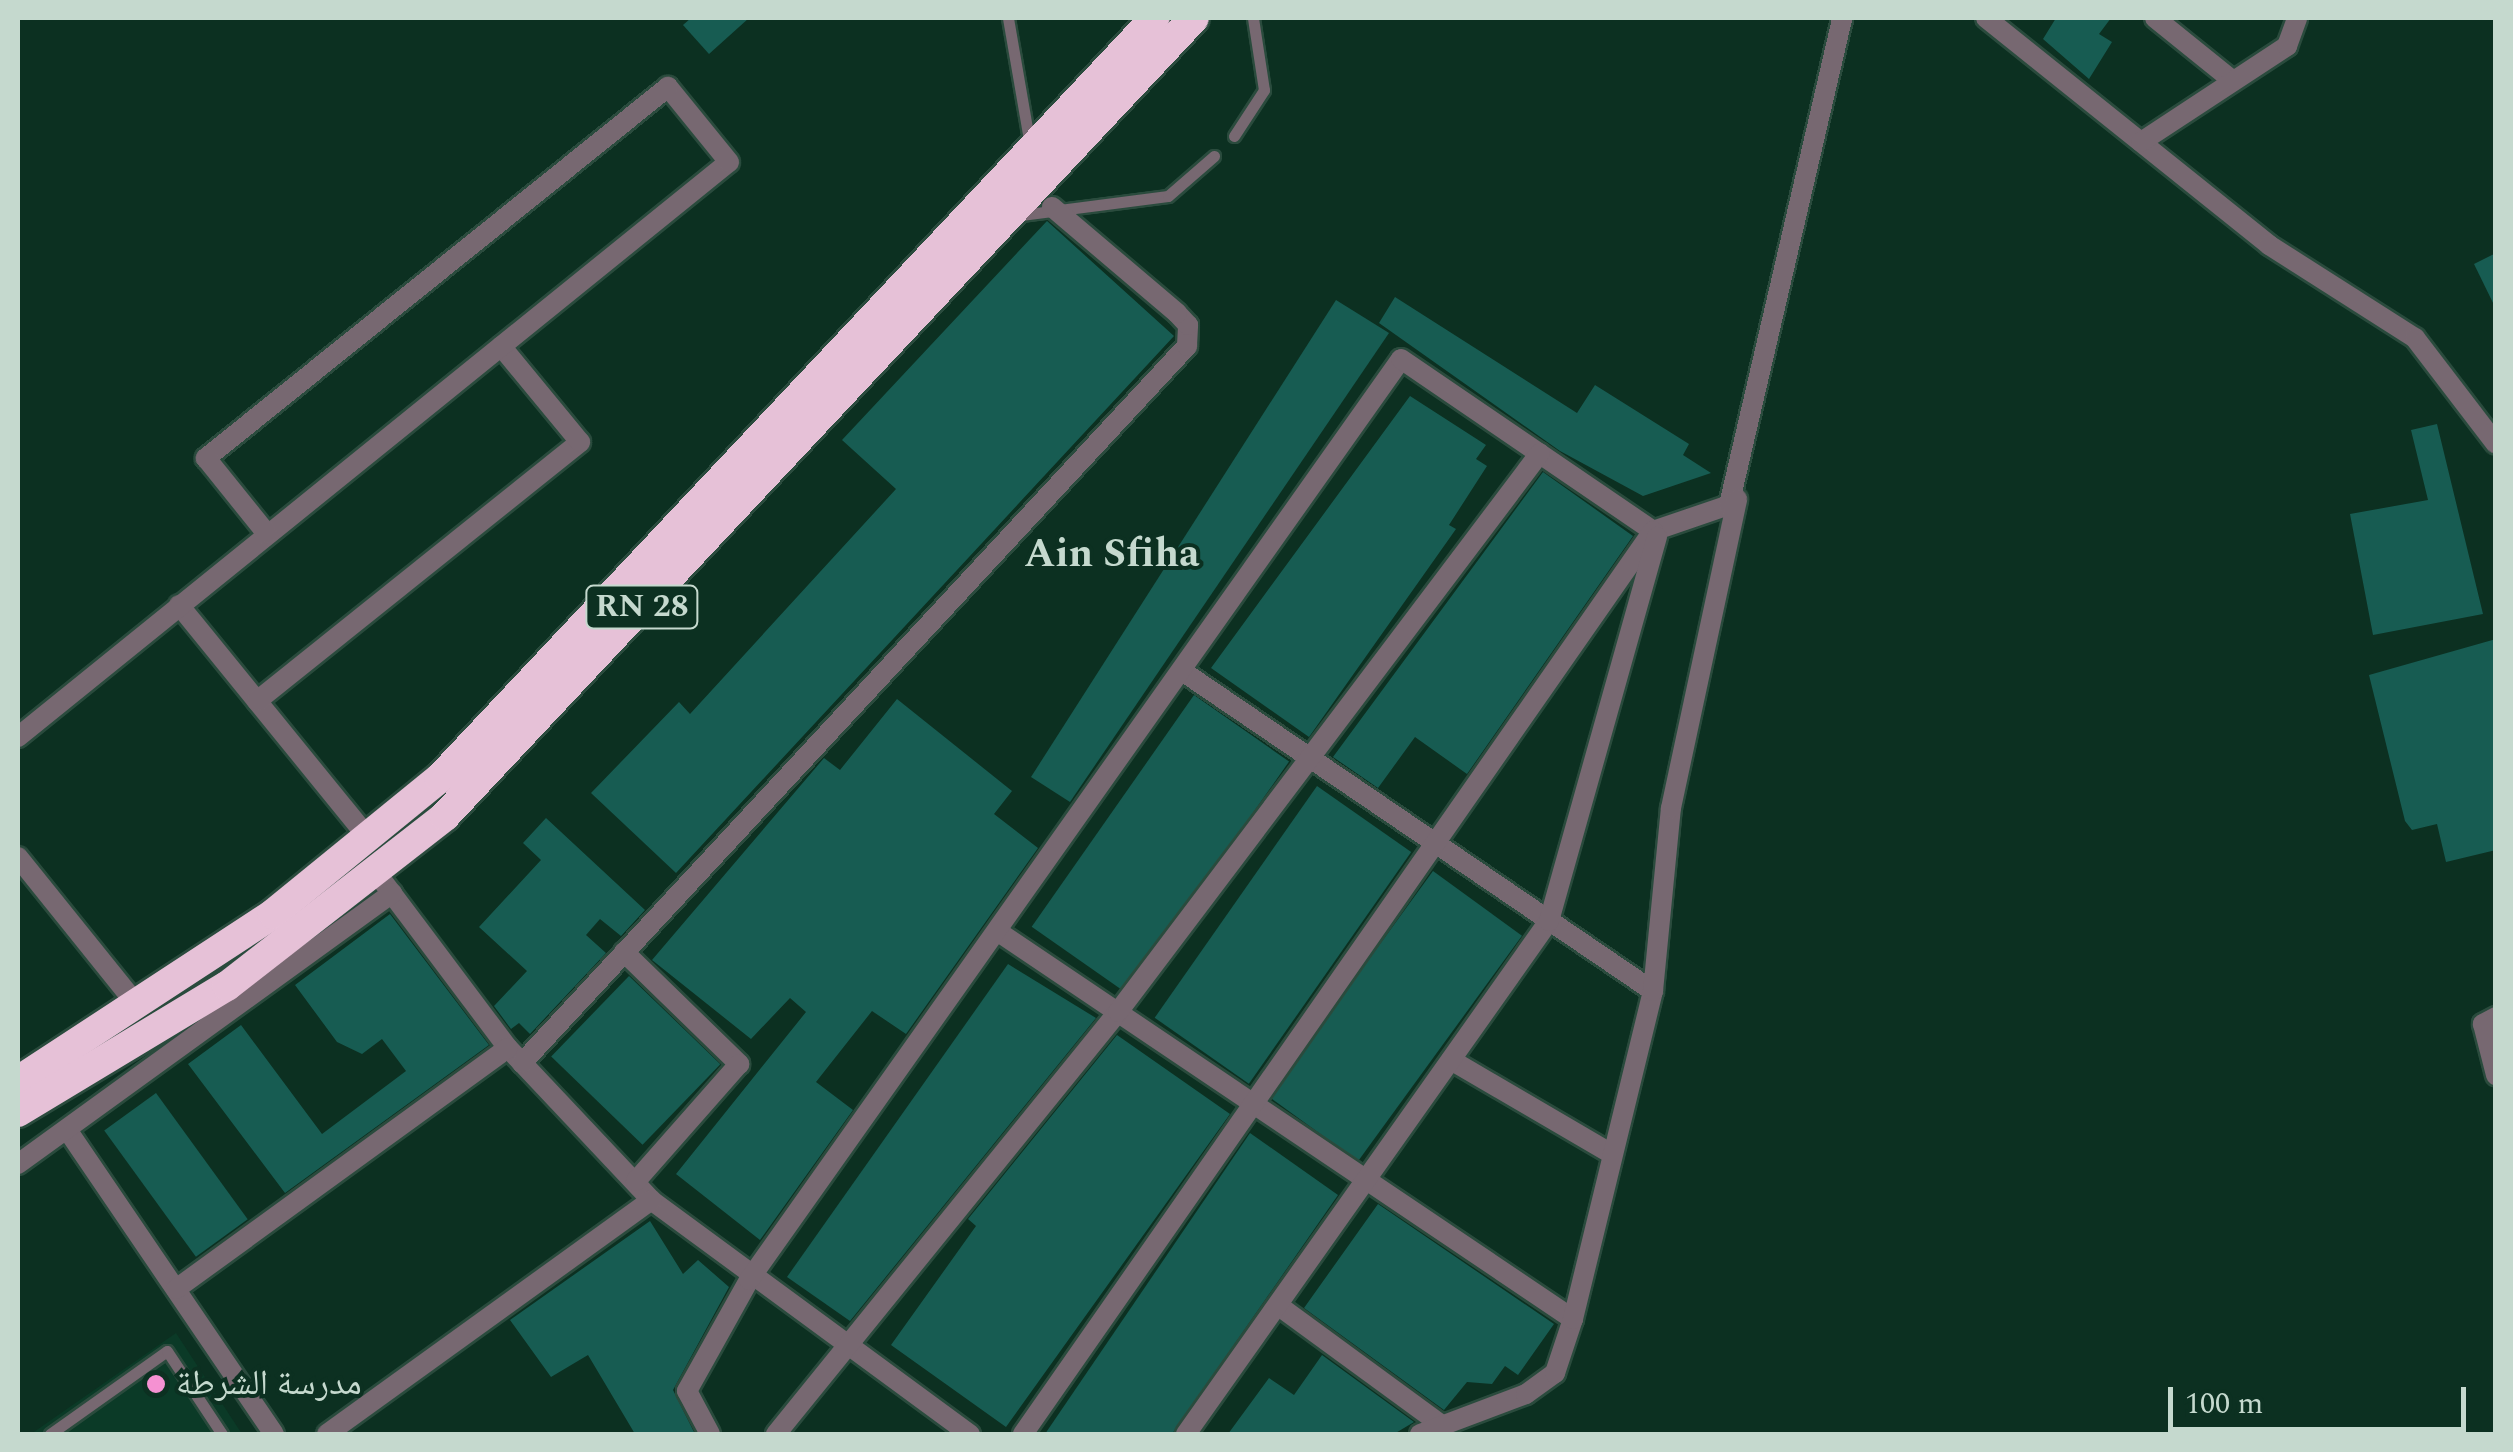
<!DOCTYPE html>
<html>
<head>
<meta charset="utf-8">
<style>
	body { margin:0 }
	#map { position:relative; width:2513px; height:1452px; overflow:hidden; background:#0c3021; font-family:Spectral,"Noto Naskh Arabic",serif }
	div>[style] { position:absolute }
	.built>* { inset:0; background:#0b3a27 }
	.building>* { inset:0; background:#175c52; transform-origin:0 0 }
	.roads { filter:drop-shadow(2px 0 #2a4b3d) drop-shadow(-2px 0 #2a4b3d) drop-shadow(0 2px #2a4b3d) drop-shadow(0 -2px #2a4b3d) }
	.lane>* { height:11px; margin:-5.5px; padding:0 5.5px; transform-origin:5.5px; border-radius:5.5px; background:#776871 }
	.street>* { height:20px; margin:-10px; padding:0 10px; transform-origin:10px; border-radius:10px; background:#776871 }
	.highway>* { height:30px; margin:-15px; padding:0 15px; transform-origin:15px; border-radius:15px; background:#e6c1d7 }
	.dots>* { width:28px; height:28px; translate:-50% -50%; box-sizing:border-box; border:5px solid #0c3021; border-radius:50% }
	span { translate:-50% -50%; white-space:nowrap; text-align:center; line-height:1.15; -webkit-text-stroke:8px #0c3021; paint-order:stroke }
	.shield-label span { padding:2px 8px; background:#0c3021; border:2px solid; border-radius:8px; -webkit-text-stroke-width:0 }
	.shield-label { font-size:32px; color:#c5d9ce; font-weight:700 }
	.poi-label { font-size:35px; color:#c5d9ce }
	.left { translate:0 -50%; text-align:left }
	.quarter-label { font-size:40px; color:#c5d9ce; font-weight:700 }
	.frame { position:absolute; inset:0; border:20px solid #c5d9ce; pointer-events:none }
	.scale { position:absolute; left:2168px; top:1387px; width:298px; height:45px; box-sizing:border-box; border:5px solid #c5d9ce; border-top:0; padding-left:12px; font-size:30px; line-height:35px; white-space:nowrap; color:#c5d9ce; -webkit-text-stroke:8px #0c3021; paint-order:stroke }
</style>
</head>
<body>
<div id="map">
	<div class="built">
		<i style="clip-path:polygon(176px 1333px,242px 1434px,31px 1434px)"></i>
	</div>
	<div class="building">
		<i style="clip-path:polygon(691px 18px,749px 18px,709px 54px,683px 25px)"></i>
		<i style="clip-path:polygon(2056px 18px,2111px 18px,2099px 34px,2112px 42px,2089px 79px,2043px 39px)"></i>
		<i style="clip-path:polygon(1047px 221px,1174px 336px,676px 873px,591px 793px,679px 702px,690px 714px,896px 489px,842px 440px)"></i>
		<i style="clip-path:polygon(2496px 253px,2496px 309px,2474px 264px)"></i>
		<i style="clip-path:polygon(1395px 297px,1577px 413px,1595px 385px,1689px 444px,1683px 455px,1711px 473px,1643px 496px,1560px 451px,1379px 323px)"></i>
		<i style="clip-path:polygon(1336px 300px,1389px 333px,1070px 802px,1031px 777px)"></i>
		<i style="clip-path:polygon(1410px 396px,1486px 445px,1476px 459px,1487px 466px,1449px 525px,1456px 529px,1309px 737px,1211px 668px)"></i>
		<i style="clip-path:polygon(2437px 424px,2483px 614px,2373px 635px,2350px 514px,2428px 500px,2411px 430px)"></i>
		<i style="clip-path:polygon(1543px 472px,1633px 536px,1467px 774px,1415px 737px,1378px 788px,1333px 757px)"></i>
		<i style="clip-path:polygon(2496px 639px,2496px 850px,2446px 862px,2437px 824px,2412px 830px,2405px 821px,2369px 675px)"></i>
		<i style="left:1194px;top:695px;width:116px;height:283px;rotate:35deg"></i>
		<i style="clip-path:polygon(897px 699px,1012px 791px,994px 814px,1038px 848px,906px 1034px,872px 1011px,816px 1082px,853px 1110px,760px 1240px,676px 1174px,806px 1012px,790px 998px,751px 1039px,652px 960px,824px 758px,840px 770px)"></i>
		<i style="left:1317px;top:786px;width:115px;height:283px;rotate:35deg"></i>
		<i style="clip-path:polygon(546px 818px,645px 910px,621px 936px,600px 919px,586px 935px,606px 953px,530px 1034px,519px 1023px,511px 1029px,494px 1006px,527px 971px,479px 927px,541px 860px,523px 843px)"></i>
		<i style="left:1433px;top:871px;width:110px;height:279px;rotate:36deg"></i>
		<i style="clip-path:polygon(390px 914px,489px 1045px,285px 1193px,188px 1064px,241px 1025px,322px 1134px,406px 1071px,382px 1039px,362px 1054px,337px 1042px,295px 985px)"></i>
		<i style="clip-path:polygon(1008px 964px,1096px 1018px,850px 1321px,787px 1277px)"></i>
		<i style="left:629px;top:976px;width:127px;height:112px;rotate:44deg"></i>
		<i style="clip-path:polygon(1117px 1035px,1230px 1114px,1006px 1427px,891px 1345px,976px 1226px,968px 1219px)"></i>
		<i style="left:156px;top:1093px;width:156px;height:64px;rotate:54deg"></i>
		<i style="clip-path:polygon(1250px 1133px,1338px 1195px,1172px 1434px,1045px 1434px)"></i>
		<i style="clip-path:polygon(1378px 1204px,1554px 1324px,1518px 1375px,1505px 1366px,1492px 1384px,1467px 1382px,1444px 1410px,1304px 1308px)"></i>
		<i style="clip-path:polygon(650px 1221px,683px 1274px,698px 1260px,729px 1287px,673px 1390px,695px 1434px,635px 1434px,588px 1355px,551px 1377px,510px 1320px)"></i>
		<i style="clip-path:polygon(1322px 1355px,1414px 1422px,1394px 1434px,1228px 1434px,1269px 1378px,1294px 1395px)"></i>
	</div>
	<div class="roads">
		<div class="lane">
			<i style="left:1008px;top:18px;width:129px;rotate:80.2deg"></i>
			<i style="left:1234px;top:136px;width:55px;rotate:-56.9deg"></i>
			<i style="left:1264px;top:90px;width:73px;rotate:-98.7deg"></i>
			<i style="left:1021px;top:215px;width:148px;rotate:-7.4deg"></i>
			<i style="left:1168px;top:196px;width:61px;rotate:-41deg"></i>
			<i style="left:50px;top:1434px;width:143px;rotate:-35.4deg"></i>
			<i style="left:167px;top:1351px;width:100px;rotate:56.5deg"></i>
		</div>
		<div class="street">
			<i style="left:1986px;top:18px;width:363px;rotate:38.7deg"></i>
			<i style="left:2269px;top:245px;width:173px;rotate:32.5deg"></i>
			<i style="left:2415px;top:338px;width:133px;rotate:52.6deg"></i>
			<i style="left:2155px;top:18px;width:100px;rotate:38.9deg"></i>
			<i style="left:2141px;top:142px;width:175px;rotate:-33.3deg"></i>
			<i style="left:2287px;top:46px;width:30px;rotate:-70deg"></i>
			<i style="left:179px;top:605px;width:303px;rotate:50.9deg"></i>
			<i style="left:1185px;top:673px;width:566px;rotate:34.2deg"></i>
			<i style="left:257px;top:701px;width:414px;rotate:-38.7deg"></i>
			<i style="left:580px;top:442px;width:124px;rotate:-129.5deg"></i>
			<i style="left:18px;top:737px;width:914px;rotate:-38.96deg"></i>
			<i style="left:729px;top:162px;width:97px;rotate:-129.1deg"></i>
			<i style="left:668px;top:87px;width:593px;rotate:141.23deg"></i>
			<i style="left:206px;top:458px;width:97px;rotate:51.2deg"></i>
			<i style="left:18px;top:857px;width:190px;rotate:51.2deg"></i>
			<i style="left:375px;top:871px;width:221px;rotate:53.1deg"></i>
			<i style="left:508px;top:1048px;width:209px;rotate:46.7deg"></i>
			<i style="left:651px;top:1200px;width:396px;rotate:36.3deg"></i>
			<i style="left:1000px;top:933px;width:691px;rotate:33.97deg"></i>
			<i style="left:624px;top:952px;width:161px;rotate:44.2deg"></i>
			<i style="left:739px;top:1064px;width:156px;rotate:131.4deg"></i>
			<i style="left:2496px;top:1017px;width:15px;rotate:152deg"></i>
			<i style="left:2483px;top:1024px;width:53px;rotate:75.7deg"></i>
			<i style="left:1451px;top:1060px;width:186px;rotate:30.3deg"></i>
			<i style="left:522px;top:1063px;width:978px;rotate:-47.15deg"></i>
			<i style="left:1187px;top:346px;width:21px;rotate:-87deg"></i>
			<i style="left:1188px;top:325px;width:16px;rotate:-133deg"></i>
			<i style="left:1177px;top:313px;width:164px;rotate:-139.7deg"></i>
			<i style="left:68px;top:1131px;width:366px;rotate:55.8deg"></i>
			<i style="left:18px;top:1164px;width:462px;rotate:-35.9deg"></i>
			<i style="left:176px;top:1289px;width:410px;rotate:-36deg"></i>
			<i style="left:1279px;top:1306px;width:200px;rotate:36.2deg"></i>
			<i style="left:327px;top:1434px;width:400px;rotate:-35.8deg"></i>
			<i style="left:710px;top:1434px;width:49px;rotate:-118.1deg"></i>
			<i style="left:687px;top:1391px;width:127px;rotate:-60.8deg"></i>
			<i style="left:749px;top:1280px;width:1128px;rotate:-54.7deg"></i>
			<i style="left:1401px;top:359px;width:305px;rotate:34.3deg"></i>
			<i style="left:1653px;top:531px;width:80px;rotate:-18.9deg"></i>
			<i style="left:1729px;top:505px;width:500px;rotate:-76.9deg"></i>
			<i style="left:776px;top:1434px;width:543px;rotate:-50.98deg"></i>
			<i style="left:1118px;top:1012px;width:700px;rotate:-52.95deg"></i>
			<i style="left:1023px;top:1434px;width:1101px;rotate:-55.1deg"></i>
			<i style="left:1186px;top:1434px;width:628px;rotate:-54.72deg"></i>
			<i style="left:1549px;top:921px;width:399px;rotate:-74.3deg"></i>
			<i style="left:1420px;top:1434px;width:113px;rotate:-20.7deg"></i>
			<i style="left:1526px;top:1394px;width:36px;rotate:-36deg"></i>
			<i style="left:1555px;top:1373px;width:57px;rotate:-71.6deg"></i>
			<i style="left:1573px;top:1319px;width:338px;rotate:-76.3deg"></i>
			<i style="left:1653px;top:991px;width:184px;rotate:-84.4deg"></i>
			<i style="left:1671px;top:808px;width:316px;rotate:-77.9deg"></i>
		</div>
		<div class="highway">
			<i style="left:18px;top:1081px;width:305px;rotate:-33.2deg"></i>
			<i style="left:273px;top:914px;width:215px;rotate:-39.2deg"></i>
			<i style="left:440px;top:778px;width:1043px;rotate:-46.75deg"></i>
			<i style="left:18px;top:1112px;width:244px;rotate:-31.1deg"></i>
			<i style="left:227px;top:986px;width:276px;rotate:-37.9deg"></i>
			<i style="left:445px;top:816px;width:1094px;rotate:-46.81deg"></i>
		</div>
	</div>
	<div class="dots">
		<i style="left:156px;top:1384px;background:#f591d2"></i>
	</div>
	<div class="shield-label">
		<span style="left:642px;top:607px">RN 28</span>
	</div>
	<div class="poi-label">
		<span class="left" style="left:176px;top:1384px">مدرسة الشرطة</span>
	</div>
	<div class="quarter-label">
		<span style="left:1112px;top:555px">Ain Sfiha</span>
	</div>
	<div class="frame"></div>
	<div class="scale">100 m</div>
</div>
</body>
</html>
